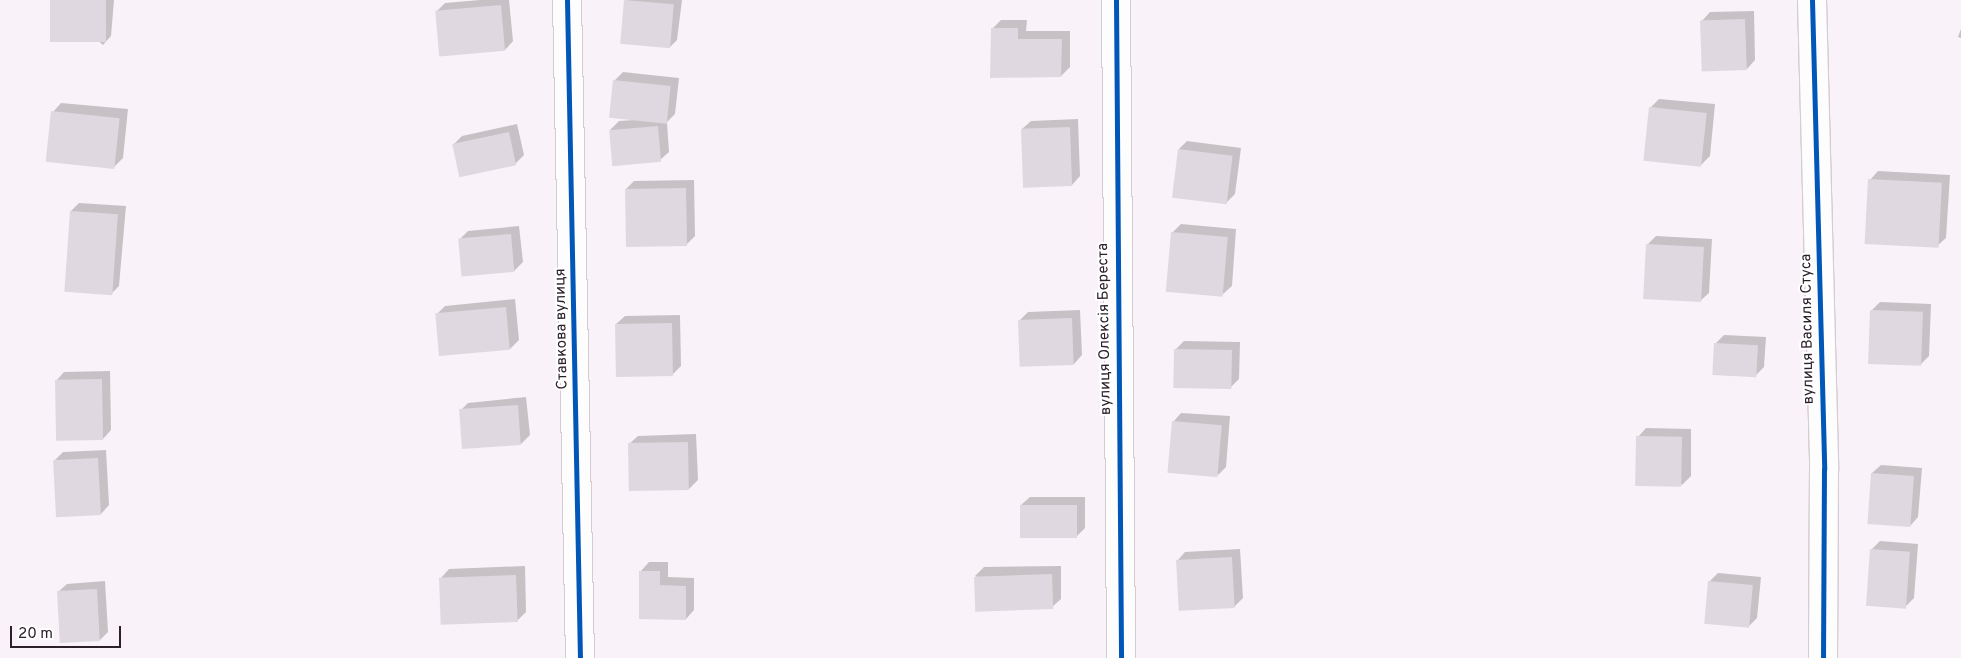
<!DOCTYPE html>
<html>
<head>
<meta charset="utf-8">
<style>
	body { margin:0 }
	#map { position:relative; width:1961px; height:658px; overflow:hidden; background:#f9f2f8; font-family:Overpass,sans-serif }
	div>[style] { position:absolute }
	.shadow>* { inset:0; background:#0003 }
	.building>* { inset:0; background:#dfd8e1; transform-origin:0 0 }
	.roads { filter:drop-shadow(1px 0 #d5ccd3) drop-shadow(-1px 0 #d5ccd3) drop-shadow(0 1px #d5ccd3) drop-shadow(0 -1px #d5ccd3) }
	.minor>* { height:28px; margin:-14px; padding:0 14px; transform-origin:14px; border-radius:14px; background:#fefdfe }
	.cycleway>* { height:5px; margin:-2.5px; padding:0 2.5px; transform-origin:2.5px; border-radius:2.5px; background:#0057b8 }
	span { translate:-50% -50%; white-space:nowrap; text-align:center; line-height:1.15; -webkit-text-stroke:4px #fff; paint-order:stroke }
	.street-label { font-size:15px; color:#2c212a }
	.scale { position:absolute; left:10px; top:626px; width:111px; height:22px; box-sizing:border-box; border:2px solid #2c212a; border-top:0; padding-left:6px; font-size:15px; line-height:18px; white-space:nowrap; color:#2c212a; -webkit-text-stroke:4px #fff; paint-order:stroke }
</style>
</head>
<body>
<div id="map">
	<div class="shadow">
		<i style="clip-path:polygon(51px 0,114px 0,111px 36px,103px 45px)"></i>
		<i style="clip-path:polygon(480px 0,509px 0,513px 41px,505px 50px,436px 12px,445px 3px)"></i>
		<i style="clip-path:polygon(626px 0,682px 0,677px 40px,669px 48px)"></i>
		<i style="clip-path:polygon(1754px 11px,1755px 60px,1747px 69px,1702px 21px,1710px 12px)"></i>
		<i style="clip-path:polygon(1001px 20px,1027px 20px,1026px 31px,1070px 31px,1070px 67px,1061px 76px,992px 29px)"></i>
		<i style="clip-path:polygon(1961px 29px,1961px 38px,1958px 37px)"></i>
		<i style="clip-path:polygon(623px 72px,679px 78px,675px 114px,667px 122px,669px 152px,660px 160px,610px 130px,619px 121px,634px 120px,614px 81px)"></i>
		<i style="clip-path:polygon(1659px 99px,1715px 104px,1710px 156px,1701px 165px,1650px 108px)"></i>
		<i style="clip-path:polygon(61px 103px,128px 109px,123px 158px,114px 167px,53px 112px)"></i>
		<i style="clip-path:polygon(1078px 119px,1080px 176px,1072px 185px,1022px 129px,1031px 121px)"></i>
		<i style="clip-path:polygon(517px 124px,524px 155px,515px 164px,454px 144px,462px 136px)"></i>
		<i style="clip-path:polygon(1187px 141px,1241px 148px,1235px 194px,1226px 203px,1179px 149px)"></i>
		<i style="clip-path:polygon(1878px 171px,1950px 175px,1946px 238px,1937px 246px,1870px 180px)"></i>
		<i style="clip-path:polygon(694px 180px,695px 236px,686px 245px,626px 189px,634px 181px)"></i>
		<i style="clip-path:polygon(79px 203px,126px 206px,119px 286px,111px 294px,71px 211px)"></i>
		<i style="clip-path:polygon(1181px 224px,1236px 229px,1232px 286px,1223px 294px,1172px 233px)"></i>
		<i style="clip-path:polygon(519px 226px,523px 262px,514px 271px,460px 239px,468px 231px)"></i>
		<i style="clip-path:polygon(1656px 236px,1712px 239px,1709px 293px,1700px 301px,1648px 244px)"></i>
		<i style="clip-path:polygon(515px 299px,519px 340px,510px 349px,440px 355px,437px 314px,445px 306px)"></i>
		<i style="clip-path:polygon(1880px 302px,1931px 304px,1929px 356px,1920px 365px,1871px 311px)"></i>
		<i style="clip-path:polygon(1080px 310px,1082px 355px,1074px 364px,1019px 321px,1028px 312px)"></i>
		<i style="clip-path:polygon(680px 315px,681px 366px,672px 375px,616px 324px,625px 316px)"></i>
		<i style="clip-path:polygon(1724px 335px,1766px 337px,1764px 367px,1755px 376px,1716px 343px)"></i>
		<i style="clip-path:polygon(1184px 341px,1240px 342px,1239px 379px,1230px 388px,1175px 350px)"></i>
		<i style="clip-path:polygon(110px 371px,111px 430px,103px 439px,56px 381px,64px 372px)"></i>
		<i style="clip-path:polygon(526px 397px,530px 435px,521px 444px,460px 411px,468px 403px)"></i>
		<i style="clip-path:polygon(1181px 413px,1230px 416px,1226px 467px,1218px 475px,1173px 422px)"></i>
		<i style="clip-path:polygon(1646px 428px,1691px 429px,1691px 476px,1682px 485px,1638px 437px)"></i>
		<i style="clip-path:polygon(696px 434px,698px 480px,689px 489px,629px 444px,638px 436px)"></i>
		<i style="clip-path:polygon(106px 450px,109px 505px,101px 514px,54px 461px,63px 452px)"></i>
		<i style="clip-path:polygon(1881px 465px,1922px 468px,1918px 517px,1910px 526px,1872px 473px)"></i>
		<i style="clip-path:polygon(1030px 497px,1085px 497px,1085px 528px,1076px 537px,1021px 505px)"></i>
		<i style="clip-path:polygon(1880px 541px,1918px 544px,1914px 598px,1905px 607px,1871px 550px)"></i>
		<i style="clip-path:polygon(1240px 549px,1243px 598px,1234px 607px,1177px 561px,1185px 552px)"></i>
		<i style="clip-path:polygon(649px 562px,668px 562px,668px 577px,694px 578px,694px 610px,686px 619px,641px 571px)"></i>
		<i style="clip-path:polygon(525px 566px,526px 612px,517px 621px,441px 578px,449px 569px)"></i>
		<i style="clip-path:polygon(1061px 566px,1061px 599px,1052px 607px,975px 576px,984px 567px)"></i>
		<i style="clip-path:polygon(1718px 573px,1761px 577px,1757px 618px,1748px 627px,1709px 582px)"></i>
		<i style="clip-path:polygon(105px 581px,108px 632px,100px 640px,58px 592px,67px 584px)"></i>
	</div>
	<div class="building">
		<i style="left:50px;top:0;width:56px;height:42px"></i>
		<i style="left:624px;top:0;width:50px;height:44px;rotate:5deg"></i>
		<i style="left:501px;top:5px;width:46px;height:66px;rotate:85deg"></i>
		<i style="left:1745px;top:19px;width:51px;height:45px;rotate:88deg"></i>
		<i style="clip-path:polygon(991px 28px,1018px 28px,1018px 39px,1062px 39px,1061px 77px,990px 78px)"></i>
		<i style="left:613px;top:80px;width:58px;height:38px;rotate:6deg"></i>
		<i style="left:1649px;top:107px;width:58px;height:54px;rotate:6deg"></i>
		<i style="left:51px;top:111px;width:69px;height:51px;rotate:6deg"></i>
		<i style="left:658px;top:126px;width:36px;height:49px;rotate:85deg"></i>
		<i style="left:1070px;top:127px;width:59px;height:49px;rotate:88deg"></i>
		<i style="left:509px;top:132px;width:34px;height:58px;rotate:78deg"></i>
		<i style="left:1178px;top:149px;width:55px;height:49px;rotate:7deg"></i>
		<i style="left:1868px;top:179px;width:74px;height:65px;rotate:3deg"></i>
		<i style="left:686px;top:188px;width:58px;height:61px;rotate:89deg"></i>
		<i style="left:70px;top:211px;width:48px;height:81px;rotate:4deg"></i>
		<i style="left:1171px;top:232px;width:57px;height:60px;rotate:5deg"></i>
		<i style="left:511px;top:234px;width:38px;height:53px;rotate:85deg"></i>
		<i style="left:1646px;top:244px;width:58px;height:55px;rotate:3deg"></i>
		<i style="left:506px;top:307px;width:43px;height:71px;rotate:85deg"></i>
		<i style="left:1870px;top:310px;width:53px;height:54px;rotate:2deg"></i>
		<i style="left:1072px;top:318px;width:47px;height:54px;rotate:88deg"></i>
		<i style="left:672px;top:323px;width:53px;height:57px;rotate:89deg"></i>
		<i style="left:1714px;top:343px;width:44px;height:32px;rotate:3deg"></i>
		<i style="left:1174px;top:349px;width:58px;height:39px;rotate:1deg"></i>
		<i style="left:102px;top:379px;width:61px;height:47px;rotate:89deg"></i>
		<i style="left:518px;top:405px;width:40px;height:59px;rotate:86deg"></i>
		<i style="left:1172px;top:421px;width:50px;height:52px;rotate:5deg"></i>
		<i style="left:1636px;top:436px;width:46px;height:50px;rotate:1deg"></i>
		<i style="left:688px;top:442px;width:48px;height:60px;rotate:89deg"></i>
		<i style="left:98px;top:458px;width:57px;height:45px;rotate:87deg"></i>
		<i style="left:1871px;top:473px;width:43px;height:51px;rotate:4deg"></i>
		<i style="left:1020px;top:505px;width:57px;height:33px"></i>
		<i style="left:1870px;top:549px;width:40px;height:57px;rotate:4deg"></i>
		<i style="left:1232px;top:557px;width:51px;height:56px;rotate:87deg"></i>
		<i style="clip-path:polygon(639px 571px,660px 571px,660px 585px,686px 586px,686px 620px,639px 619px)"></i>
		<i style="left:1052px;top:574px;width:35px;height:78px;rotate:88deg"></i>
		<i style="left:516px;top:575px;width:47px;height:77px;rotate:88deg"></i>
		<i style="left:1708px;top:581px;width:45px;height:43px;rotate:5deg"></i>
		<i style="left:97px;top:589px;width:52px;height:40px;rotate:87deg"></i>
	</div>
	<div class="roads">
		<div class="minor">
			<i style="left:567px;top:0;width:658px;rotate:88.87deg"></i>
			<i style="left:1116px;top:0;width:658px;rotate:89.56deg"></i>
			<i style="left:1812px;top:0;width:469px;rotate:88.5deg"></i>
			<i style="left:1824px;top:469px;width:189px;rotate:90.3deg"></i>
		</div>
	</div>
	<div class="cycleway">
		<i style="left:567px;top:0;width:658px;rotate:88.87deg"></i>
		<i style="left:1116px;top:0;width:658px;rotate:89.56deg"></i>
		<i style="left:1812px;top:0;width:469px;rotate:88.5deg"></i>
		<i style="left:1824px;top:469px;width:189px;rotate:90.3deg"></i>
	</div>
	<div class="street-label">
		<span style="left:562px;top:329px;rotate:-91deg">Ставкова вулиця</span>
		<span style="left:1105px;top:329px;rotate:-91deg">вулиця Олексія Береста</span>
		<span style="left:1808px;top:329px;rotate:-91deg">вулиця Василя Стуса</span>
	</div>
	<div class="scale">20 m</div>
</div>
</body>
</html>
